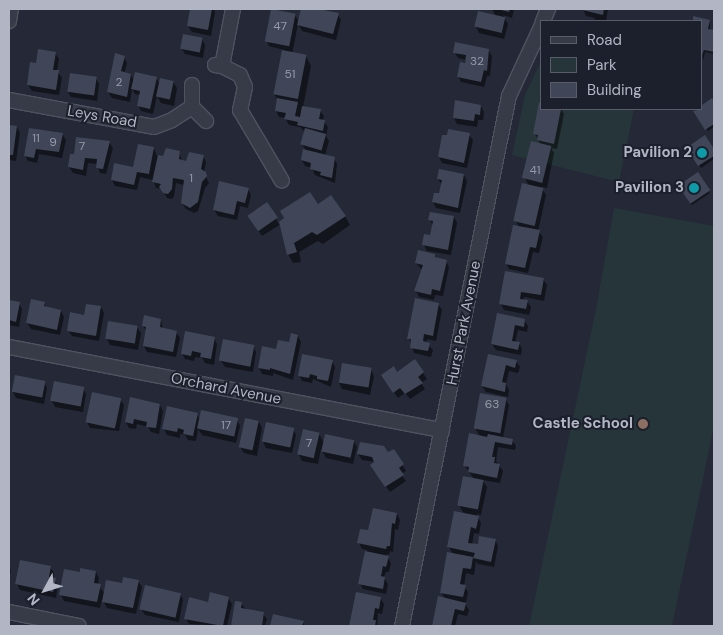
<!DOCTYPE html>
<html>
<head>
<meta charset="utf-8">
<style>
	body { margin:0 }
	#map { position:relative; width:723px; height:635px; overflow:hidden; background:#242837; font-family:"DM Sans",sans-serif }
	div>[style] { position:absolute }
	.green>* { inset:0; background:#263539 }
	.shadow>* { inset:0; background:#0007; transform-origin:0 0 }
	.building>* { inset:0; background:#404657; transform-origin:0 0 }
	.roads { filter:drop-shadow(1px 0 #4f5360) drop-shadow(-1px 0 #4f5360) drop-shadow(0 1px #4f5360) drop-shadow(0 -1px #4f5360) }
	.street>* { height:14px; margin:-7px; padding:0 7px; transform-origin:7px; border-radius:7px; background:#373b48 }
	.dots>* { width:14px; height:14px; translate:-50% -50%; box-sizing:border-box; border:2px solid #1c202d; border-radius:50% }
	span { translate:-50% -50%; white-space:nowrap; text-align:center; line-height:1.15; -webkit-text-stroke:4px #1c202d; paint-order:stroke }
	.number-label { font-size:12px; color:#969aa9 }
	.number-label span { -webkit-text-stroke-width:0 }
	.street-label { font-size:15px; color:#b2b6c4 }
	.poi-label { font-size:15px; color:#b2b6c4; font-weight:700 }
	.right { translate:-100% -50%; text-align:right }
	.frame { position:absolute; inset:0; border:10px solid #b2b6c4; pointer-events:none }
	.legend { position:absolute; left:540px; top:20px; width:162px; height:90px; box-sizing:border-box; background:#1c202d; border:1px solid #585c69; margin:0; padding:6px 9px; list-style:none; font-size:15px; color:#b2b6c4 }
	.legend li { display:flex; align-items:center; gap:10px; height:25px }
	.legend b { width:25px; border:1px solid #585c69 }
	.north { position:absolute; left:20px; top:565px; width:50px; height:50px; -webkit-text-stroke:4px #1c202d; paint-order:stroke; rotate:231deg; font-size:14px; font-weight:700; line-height:20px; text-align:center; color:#b2b6c4 }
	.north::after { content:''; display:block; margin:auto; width:18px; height:22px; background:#b2b6c4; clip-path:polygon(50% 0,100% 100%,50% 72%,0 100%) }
</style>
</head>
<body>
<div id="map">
	<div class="green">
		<i style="clip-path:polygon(542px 59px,542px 109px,634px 109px,619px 182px,512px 155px,525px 95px)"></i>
		<i style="clip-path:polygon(614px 208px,714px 226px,714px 426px,672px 626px,529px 626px,596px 309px)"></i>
	</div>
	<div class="shadow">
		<i style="clip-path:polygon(192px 9px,214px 9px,215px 12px,211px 36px,192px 32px,188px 26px)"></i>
		<i style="clip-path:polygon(302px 9px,338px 15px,341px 20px,336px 40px,302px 31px,298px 24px,292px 54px,306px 56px,311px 66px,303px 107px,320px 111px,324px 116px,323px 121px,328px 127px,326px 136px,329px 141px,325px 156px,334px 158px,337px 164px,335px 183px,315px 175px,312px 168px,305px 166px,302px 160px,305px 149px,302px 144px,305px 132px,300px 127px,289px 125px,285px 118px,279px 117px,276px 111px,278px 100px,274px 94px,284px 50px,269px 46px,266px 40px,295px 15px,299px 22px)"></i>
		<i style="clip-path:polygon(492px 9px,514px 9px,512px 18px,503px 15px,508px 24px,504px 39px,479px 33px,476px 27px,496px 16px)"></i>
		<i style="clip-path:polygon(583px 9px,608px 9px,606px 21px,594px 21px,595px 18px,586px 16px)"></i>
		<i style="clip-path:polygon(694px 18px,710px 21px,710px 31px,714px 32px,714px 54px,705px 52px,703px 61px,702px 21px,694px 21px)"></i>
		<i style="clip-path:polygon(202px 39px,205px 45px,203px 58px,185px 54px,181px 48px)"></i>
		<i style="clip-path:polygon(488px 50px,492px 56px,490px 76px,487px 76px,484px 87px,461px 82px,458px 76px,466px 60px,458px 58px,454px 52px)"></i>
		<i style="clip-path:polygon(55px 53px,59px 59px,57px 71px,62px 78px,59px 95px,32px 91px,28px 85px,38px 64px)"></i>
		<i style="clip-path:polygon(124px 57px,127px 63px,124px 74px,131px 75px,134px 81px,156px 78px,160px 84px,173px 82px,177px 88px,174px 106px,161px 103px,157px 96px,153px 114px,141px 111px,138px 105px,140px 95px,135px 94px,132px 89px,130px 102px,112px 98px,108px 92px)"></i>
		<i style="clip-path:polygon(96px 78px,99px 84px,97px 101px,71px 97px,68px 92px)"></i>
		<i style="clip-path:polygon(712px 100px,714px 104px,714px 127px,708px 131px,695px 112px)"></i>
		<i style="clip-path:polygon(481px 106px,484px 112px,483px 120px,478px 120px,477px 127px,457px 124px,454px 118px)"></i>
		<i style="clip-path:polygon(542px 109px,561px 109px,564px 114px,557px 149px,551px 148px,554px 153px,547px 188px,541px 187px,546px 195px,538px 231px,543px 237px,539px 253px,533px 252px,528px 273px,509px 269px,506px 263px,519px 227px,516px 221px,529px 186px,525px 178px,541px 145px,535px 134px)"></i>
		<i style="clip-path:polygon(9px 126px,17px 127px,20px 133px,16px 161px,9px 160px)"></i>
		<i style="clip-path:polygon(30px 130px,62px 134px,66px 140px,62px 158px,39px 154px,37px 163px,28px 161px,25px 155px)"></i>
		<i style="clip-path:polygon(469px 135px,473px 140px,467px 168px,442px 163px,439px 157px,448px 137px)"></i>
		<i style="clip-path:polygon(704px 137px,714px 152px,714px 159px,701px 168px,688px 148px)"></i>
		<i style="clip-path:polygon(109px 142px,113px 148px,106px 174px,100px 173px,97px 164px,88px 163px,86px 176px,73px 173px,69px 167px)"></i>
		<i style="clip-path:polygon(154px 149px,157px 156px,164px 157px,179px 152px,182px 161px,187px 162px,203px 156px,206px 162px,204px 173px,209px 183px,205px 188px,198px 211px,194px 213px,186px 209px,182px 203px,184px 185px,176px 183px,174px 196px,172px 199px,167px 198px,162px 189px,156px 188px,153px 180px,140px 177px,137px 190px,115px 186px,112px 180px,134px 168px)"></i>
		<i style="left:697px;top:174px;width:23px;height:22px;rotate:56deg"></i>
		<i style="clip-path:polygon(464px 175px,467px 181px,460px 213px,436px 208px,433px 202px,435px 194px,440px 195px,442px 185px,438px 179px)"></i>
		<i style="clip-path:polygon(248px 189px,251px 195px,248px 208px,240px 206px,237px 220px,218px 216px,214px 210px)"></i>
		<i style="clip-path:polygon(267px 204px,279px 224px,318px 206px,345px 216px,350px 225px,323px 244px,318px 241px,299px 252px,301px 262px,293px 263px,288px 254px,281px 224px,262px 236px,252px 221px)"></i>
		<i style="clip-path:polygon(454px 217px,457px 223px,451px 255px,427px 251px,424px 245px,431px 237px,433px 226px,430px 220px)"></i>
		<i style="clip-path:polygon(435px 255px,437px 259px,446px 261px,449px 267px,443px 296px,435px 295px,434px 300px,419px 297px,416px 291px,422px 270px,416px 263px)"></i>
		<i style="clip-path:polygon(506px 272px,543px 279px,547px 285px,544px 301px,524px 297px,523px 301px,527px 301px,531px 307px,529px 315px,504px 310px,501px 304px)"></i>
		<i style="clip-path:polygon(9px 302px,19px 304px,22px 309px,19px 327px,9px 325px)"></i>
		<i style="clip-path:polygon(44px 303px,47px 308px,61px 311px,64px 317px,60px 335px,31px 329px,27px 323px)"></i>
		<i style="clip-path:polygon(438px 304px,442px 310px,436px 341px,427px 339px,426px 343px,433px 350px,431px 357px,414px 353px,409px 338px)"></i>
		<i style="clip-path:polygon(101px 307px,104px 313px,99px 341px,72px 336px,68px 330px,85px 316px)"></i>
		<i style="clip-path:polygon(498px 315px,524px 320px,528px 326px,527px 332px,518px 330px,515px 343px,519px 343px,522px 349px,521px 355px,496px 350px,492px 344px)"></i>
		<i style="clip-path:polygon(161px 320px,163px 329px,176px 332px,180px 338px,176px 357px,147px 352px,144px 346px,147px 332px,143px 326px)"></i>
		<i style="clip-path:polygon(137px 327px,141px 333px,138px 350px,110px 345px,107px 339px)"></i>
		<i style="clip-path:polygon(298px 336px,301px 342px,293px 380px,273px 373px,273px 376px,262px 374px,259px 368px)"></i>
		<i style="clip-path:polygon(214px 338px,217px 344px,214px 365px,205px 363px,202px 358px,195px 357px,194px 361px,185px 359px,182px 353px)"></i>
		<i style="clip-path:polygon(253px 346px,256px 352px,253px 372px,225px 367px,221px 361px)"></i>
		<i style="clip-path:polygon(489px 355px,516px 361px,520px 367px,518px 373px,509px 371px,506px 384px,509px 390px,508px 397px,486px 392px,482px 386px)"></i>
		<i style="clip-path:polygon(332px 361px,335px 367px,331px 387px,313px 379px,312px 383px,302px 381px,299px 375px)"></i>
		<i style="clip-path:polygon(415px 361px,427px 379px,421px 383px,425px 389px,410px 399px,405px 393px,398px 398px,386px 381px)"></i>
		<i style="clip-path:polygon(371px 370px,374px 376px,370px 395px,342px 389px,339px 383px)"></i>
		<i style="clip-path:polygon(44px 382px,47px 388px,44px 404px,16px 398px,13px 392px)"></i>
		<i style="clip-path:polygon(83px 388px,86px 394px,83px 412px,55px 407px,52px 401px)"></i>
		<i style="clip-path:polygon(93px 393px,120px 399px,124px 405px,119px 431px,90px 428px,87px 422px)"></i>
		<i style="clip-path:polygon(506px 400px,509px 405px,503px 438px,512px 440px,516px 446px,515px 450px,498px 447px,496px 461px,503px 471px,500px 483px,482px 480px,487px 487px,481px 515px,476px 514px,481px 523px,479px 534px,474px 533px,472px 545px,479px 546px,495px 540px,498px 546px,494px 567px,478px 564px,476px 561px,474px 575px,466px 573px,464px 586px,468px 592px,466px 602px,464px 602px,469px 610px,467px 616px,458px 614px,455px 626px,433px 626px,439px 598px,445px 599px,441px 592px,453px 554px,449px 547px,464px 514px,459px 505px,474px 479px,465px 466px,480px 436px,475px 428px)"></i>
		<i style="clip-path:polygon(160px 405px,163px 411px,159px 434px,151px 432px,148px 427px,137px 424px,136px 429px,129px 428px,126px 422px)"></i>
		<i style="clip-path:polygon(197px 414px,200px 420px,237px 420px,240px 426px,236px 443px,202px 435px,198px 429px,196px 441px,188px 440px,185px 435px,180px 434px,180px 438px,167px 435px,164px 429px)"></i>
		<i style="clip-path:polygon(259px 422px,262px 428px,257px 456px,244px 453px,240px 447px)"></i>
		<i style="clip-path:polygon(293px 429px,296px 435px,292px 453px,266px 448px,263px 442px)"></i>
		<i style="clip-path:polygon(319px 434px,324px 443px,354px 441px,357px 447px,353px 464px,326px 458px,321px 449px,318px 464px,302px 461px,299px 455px)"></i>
		<i style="clip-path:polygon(393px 450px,406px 471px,401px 474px,406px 481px,390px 492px,375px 471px,376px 462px,362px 460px,358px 454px,388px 454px)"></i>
		<i style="clip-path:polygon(397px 514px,400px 520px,398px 530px,395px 529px,393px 552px,390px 551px,389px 555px,386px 554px,391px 563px,389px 572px,386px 572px,384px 577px,388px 584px,386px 594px,363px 589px,360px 584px,367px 550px,362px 549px,359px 543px,369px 532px)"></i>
		<i style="clip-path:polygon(9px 567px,11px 570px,9px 580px)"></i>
		<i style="clip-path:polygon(50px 567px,54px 573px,53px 579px,58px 585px,56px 598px,20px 590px,17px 584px)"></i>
		<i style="clip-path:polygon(96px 572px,99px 578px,98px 585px,105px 594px,123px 585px,138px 581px,142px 587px,136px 614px,107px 608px,102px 599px,100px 608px,64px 601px,61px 595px)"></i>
		<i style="clip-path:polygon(180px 594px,183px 600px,179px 622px,145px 615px,141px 609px)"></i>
		<i style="clip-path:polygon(357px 594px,380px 598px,384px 604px,382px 614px,378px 613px,377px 626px,350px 626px)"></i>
		<i style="clip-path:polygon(228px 598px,232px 604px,227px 626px,189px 624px,186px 618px,209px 603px)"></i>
		<i style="clip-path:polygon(236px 602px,241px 603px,245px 609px,263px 614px,267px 619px,265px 626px,232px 626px)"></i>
		<i style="clip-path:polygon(274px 616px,303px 622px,305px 626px,272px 626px)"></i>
	</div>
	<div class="building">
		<i style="clip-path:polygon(190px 9px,212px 9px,208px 30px,187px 26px)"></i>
		<i style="left:271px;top:9px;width:25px;height:33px;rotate:11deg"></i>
		<i style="clip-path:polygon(301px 9px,318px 9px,339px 13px,333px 34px,297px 25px)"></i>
		<i style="clip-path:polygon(497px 9px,510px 9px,509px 12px)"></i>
		<i style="clip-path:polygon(578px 9px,604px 9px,603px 15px)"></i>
		<i style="left:478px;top:11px;width:28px;height:16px;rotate:13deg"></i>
		<i style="clip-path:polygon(693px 16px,710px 20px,708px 29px,714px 30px,714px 52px,704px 50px,702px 55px,702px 21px,693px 21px)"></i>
		<i style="left:183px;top:34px;width:20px;height:15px;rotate:11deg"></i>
		<i style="clip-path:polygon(455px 42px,489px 49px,487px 71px,484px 70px,481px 82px,457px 77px,460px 62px,465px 63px,466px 55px,453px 53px)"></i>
		<i style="clip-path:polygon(38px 49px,56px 52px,53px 70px,59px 70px,56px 90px,27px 85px,30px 62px,36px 63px)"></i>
		<i style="left:282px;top:50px;width:25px;height:45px;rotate:11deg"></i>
		<i style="clip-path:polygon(115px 53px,125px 56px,121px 71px,131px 74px,127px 97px,107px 92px)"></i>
		<i style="clip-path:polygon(135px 72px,157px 77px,150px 109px,137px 106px,140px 91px,131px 89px)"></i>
		<i style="left:70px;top:73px;width:27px;height:19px;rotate:8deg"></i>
		<i style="left:160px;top:78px;width:14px;height:19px;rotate:12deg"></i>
		<i style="clip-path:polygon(277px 98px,298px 102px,295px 116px,300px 117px,302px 106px,321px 109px,319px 119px,325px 120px,323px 131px,297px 125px,298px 122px,284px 119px,286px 113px,275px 111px)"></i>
		<i style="clip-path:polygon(712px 98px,714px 102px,714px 124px,705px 130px,693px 111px,702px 109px,702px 105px)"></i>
		<i style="clip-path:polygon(455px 100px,481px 105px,480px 115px,475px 114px,474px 121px,453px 118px)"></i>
		<i style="clip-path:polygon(539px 102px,542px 103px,542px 109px,561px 109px,554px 144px,537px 140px,538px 135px,533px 134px)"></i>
		<i style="clip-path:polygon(9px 125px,17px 126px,13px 155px,9px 155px)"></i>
		<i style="clip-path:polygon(29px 128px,63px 133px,59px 152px,36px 149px,34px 158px,24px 156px)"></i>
		<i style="left:305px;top:128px;width:22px;height:17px;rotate:16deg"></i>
		<i style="clip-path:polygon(448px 129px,470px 133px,464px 163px,438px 157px,442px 135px,447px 135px)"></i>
		<i style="clip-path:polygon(705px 135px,714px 149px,714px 156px,698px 166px,686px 148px)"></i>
		<i style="clip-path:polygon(76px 137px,110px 141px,103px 169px,96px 168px,97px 159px,85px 158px,83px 170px,68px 167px,70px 154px,74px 154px)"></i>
		<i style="left:531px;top:141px;width:21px;height:38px;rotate:14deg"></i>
		<i style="clip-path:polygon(138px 144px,154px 147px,149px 174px,137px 172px,134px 185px,111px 180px,114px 163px,133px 167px)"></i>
		<i style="clip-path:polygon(166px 148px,180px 151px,179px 159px,186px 161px,189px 152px,204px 155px,201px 169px,206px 172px,207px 176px,202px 182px,198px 202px,190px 208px,181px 203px,184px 180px,173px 178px,172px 189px,168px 194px,163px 193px,159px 187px,161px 184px,152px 182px,158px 155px,163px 156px)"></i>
		<i style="clip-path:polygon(303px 149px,335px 157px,332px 178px,320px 175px,321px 172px,310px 169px,311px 163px,301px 160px)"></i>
		<i style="clip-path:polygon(439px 169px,464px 174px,458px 208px,432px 202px,434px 193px,439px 193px,442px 180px,437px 179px)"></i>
		<i style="left:698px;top:172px;width:22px;height:24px;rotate:56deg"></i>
		<i style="clip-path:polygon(219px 181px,249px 188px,245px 203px,237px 201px,234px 215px,213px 210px)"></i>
		<i style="left:522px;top:183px;width:22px;height:39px;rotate:13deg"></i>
		<i style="clip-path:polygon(310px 192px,318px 204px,331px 195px,346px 216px,317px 235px,312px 232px,294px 243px,297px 252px,287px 255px,279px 222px,284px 218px,280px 211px)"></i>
		<i style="left:267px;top:202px;width:19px;height:24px;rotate:55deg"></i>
		<i style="clip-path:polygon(430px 212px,454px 216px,448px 250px,422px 245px,424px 234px,430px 235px,433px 221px,428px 220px)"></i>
		<i style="clip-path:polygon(513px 225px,540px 230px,536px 248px,530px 247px,525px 268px,505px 264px)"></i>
		<i style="clip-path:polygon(418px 250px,435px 254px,435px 257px,447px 260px,440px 291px,432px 289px,431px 295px,414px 291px,423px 265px,415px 263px)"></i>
		<i style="clip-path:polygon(505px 271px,544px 278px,541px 295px,521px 292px,520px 299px,528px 300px,526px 309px,499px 304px)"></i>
		<i style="clip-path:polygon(415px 298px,439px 303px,433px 336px,424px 334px,423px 341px,430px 343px,428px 351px,410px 348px,411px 339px,407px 339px)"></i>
		<i style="clip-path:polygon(31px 299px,45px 302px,44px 306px,61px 310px,57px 330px,26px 323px)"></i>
		<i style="clip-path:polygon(9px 300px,20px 302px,16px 322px,9px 320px)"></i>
		<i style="clip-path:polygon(86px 304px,101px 306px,96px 336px,67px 331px,70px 312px,84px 315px)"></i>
		<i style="clip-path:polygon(497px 313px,525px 319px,524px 327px,515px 325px,512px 341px,520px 342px,518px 350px,491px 344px)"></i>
		<i style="clip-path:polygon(144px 315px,161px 319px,160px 327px,177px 331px,173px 352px,143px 346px,146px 327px,142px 326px)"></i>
		<i style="left:108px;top:321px;width:30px;height:18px;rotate:9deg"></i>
		<i style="clip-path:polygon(185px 331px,215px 337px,211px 359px,200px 357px,201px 353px,192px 351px,191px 356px,181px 354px)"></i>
		<i style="clip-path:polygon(291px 333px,298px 335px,290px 374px,270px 368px,270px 370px,258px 368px,262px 346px,276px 349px,278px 340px,289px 342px)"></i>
		<i style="left:223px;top:339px;width:32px;height:22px;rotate:11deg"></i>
		<i style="clip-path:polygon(302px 354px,333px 360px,328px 381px,317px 379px,317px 376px,310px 374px,309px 378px,298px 376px)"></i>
		<i style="clip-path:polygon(488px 354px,517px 360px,515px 368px,506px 365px,502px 382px,506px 383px,505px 392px,481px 386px)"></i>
		<i style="clip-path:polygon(415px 359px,424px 372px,418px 377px,423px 383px,405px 394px,400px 388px,393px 393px,381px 375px,394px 366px,397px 372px)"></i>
		<i style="left:342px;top:363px;width:30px;height:20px;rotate:9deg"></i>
		<i style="left:15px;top:375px;width:31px;height:17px;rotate:11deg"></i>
		<i style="left:54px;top:381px;width:31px;height:20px;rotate:11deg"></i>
		<i style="left:92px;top:392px;width:30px;height:31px;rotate:12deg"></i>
		<i style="left:480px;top:393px;width:27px;height:36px;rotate:10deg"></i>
		<i style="clip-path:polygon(130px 397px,160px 404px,156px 428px,146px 427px,147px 422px,134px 419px,133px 424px,125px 422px)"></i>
		<i style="clip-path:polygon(167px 406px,198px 413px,193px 436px,183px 434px,184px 430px,178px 428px,177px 432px,162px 429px)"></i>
		<i style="left:201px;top:410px;width:38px;height:19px;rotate:12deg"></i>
		<i style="left:245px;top:418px;width:14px;height:30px;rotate:12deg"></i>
		<i style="left:266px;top:422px;width:29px;height:20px;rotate:12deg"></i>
		<i style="left:303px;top:429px;width:17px;height:26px;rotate:13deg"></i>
		<i style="clip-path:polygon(469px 433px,487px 437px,488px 434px,513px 439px,512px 445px,495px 442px,492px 457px,495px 457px,494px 463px,500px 464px,497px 478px,468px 472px,469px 467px,463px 466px)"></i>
		<i style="left:325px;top:434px;width:30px;height:18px;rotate:12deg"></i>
		<i style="clip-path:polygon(360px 442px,384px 446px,388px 452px,394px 449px,404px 464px,399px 468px,404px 475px,385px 487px,370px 465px,374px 462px,372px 457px,357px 454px)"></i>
		<i style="left:463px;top:476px;width:21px;height:30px;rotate:11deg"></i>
		<i style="clip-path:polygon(373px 508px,397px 513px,395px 524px,392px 523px,390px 546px,387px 546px,386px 549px,357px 543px,360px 529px,368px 530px)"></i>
		<i style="clip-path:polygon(454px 511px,479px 516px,476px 529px,471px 527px,468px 543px,478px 544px,479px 536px,496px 539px,491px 562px,473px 558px,475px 553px,447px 547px)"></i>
		<i style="clip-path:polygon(365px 551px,389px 556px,386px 567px,383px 566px,381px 576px,385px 577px,383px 589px,358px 584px)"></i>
		<i style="clip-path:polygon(447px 552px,473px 557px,471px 569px,463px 568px,460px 584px,466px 585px,463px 597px,440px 593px)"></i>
		<i style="clip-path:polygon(20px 560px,51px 566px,49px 577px,56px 578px,53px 592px,15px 584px)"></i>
		<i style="clip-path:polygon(80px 568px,96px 571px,94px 583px,101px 584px,97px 602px,59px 595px,64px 569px,80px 572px)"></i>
		<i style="clip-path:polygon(123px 577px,139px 580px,133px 608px,102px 602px,106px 580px,122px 583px)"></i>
		<i style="left:145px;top:585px;width:37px;height:25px;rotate:13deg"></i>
		<i style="clip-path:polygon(210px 592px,229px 597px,223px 626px,184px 619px,189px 597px,208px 602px)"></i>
		<i style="clip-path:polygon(356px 592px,381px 597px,379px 609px,375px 608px,373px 620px,376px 620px,375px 626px,349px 626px)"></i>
		<i style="clip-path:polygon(438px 596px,466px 603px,464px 611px,455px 609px,451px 626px,432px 626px)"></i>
		<i style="clip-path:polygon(235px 601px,242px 602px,241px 608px,264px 612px,262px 626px,231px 626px)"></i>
		<i style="clip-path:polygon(273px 614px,304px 621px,302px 626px,270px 626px)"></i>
	</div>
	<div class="roads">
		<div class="street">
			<i style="left:9px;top:21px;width:12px;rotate:-81deg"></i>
			<i style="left:543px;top:21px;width:13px;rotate:-67deg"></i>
			<i style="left:215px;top:65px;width:7px;rotate:8deg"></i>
			<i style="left:222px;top:66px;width:20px;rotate:27deg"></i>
			<i style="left:240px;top:75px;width:13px;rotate:67deg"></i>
			<i style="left:245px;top:87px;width:24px;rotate:102deg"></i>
			<i style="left:240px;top:110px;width:82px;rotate:59.4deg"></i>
			<i style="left:222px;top:66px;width:58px;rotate:-79.1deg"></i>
			<i style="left:9px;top:100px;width:147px;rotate:10.5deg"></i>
			<i style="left:154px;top:127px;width:19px;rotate:-21deg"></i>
			<i style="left:172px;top:120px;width:24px;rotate:-33deg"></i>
			<i style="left:192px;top:107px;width:22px;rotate:-90deg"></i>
			<i style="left:192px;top:107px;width:20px;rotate:45deg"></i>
			<i style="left:9px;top:347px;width:441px;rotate:10.9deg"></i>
			<i style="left:9px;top:612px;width:71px;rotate:11.3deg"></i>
			<i style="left:402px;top:626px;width:541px;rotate:-78.59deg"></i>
			<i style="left:509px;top:96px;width:78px;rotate:-65.1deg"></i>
		</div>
	</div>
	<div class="dots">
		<i style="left:702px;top:153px;background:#0f9aa8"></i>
		<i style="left:694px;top:188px;background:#0f9aa8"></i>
		<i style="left:643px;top:424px;background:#8d6e63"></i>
	</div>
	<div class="number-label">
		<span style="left:280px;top:27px">47</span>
		<span style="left:477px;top:62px">32</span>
		<span style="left:290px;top:75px">51</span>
		<span style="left:119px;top:83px">2</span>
		<span style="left:36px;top:139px">11</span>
		<span style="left:53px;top:143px">9</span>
		<span style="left:82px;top:147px">7</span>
		<span style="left:535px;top:171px">41</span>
		<span style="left:191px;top:179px">1</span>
		<span style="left:492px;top:405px">63</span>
		<span style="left:226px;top:426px">17</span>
		<span style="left:309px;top:444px">7</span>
	</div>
	<div class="street-label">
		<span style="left:102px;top:117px;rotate:10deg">Leys Road</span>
		<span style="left:464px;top:323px;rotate:-79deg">Hurst Park Avenue</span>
		<span style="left:226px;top:389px;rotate:11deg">Orchard Avenue</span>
	</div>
	<div class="poi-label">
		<span class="right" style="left:692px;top:153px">Pavilion 2</span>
		<span class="right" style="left:684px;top:188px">Pavilion 3</span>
		<span class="right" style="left:633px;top:424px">Castle School</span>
	</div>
	<div class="frame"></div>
	<ul class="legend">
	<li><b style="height:6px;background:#373b48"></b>Road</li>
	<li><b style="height:14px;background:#263539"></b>Park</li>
	<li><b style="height:14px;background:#404657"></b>Building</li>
	</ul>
	<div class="north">N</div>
</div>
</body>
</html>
